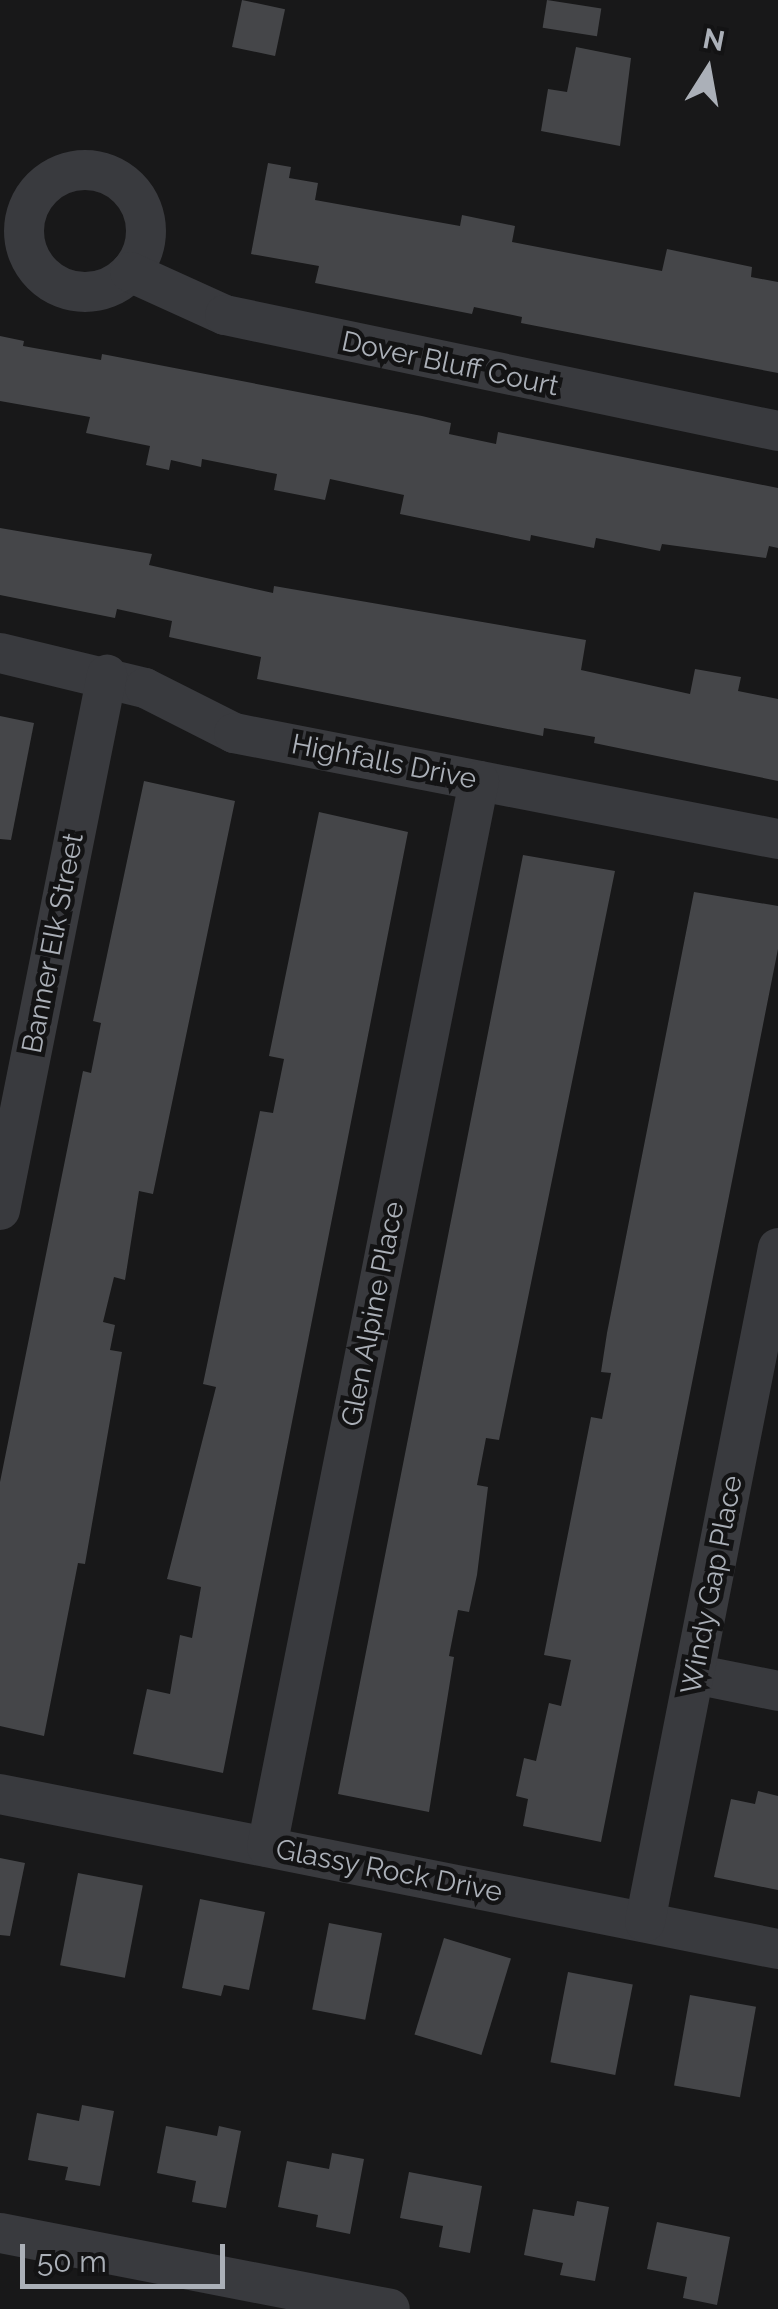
<!DOCTYPE html>
<html>
<head>
<meta charset="utf-8">
<style>
	body { margin:0 }
	#map { position:relative; width:778px; height:2309px; overflow:hidden; background:#181819; font-family:Raleway,sans-serif }
	div>[style] { position:absolute }
	.building>* { inset:0; background:#454649; transform-origin:0 0 }
	.minor>* { height:40px; margin:-20px; padding:0 20px; transform-origin:20px; border-radius:20px; background:#393a3e }
	.minor>.ring { margin:-20px; padding:0; box-sizing:content-box; background:none; border:40px solid #393a3e; border-radius:50% }
	span { translate:-50% -50%; white-space:nowrap; text-align:center; line-height:1.15; -webkit-text-stroke:9px #131314; paint-order:stroke }
	.street-label { font-size:28px; color:#abb0b8 }
	.north { position:absolute; left:658px; top:20px; width:100px; height:100px; -webkit-text-stroke:8px #131314; paint-order:stroke; rotate:11deg; font-size:28px; font-weight:700; line-height:40px; text-align:center; color:#abb0b8 }
	.north::after { content:''; display:block; margin:auto; width:35px; height:45px; background:#abb0b8; clip-path:polygon(50% 0,100% 100%,50% 72%,0 100%) }
	.scale { position:absolute; left:20px; top:2244px; width:205px; height:45px; box-sizing:border-box; border:5px solid #abb0b8; border-top:0; padding-left:12px; font-size:30px; line-height:35px; white-space:nowrap; color:#abb0b8; -webkit-text-stroke:8px #131314; paint-order:stroke }
</style>
</head>
<body>
<div id="map">
	<div class="building">
		<i style="left:242px;top:0;width:44px;height:48px;rotate:12deg"></i>
		<i style="left:547px;top:0;width:55px;height:28px;rotate:9deg"></i>
		<i style="clip-path:polygon(576px 47px,631px 58px,620px 146px,541px 131px,548px 89px,567px 92px)"></i>
		<i style="clip-path:polygon(268px 163px,291px 167px,289px 178px,318px 183px,315px 200px,460px 226px,462px 215px,515px 226px,512px 242px,662px 271px,667px 249px,752px 267px,751px 277px,778px 282px,778px 373px,521px 323px,522px 317px,474px 307px,472px 314px,315px 283px,319px 266px,251px 254px)"></i>
		<i style="clip-path:polygon(0 336px,24px 341px,23px 346px,101px 360px,102px 354px,422px 416px,451px 423px,449px 434px,496px 444px,498px 432px,778px 488px,778px 548px,769px 546px,766px 558px,662px 544px,660px 551px,596px 538px,594px 548px,531px 535px,530px 541px,400px 514px,404px 495px,330px 479px,325px 500px,274px 490px,277px 474px,202px 459px,201px 467px,171px 460px,169px 470px,146px 465px,150px 446px,86px 433px,90px 417px,0 401px)"></i>
		<i style="clip-path:polygon(0 528px,152px 554px,149px 565px,273px 593px,274px 586px,586px 640px,581px 670px,690px 694px,695px 669px,741px 677px,738px 691px,778px 699px,778px 781px,594px 743px,595px 737px,544px 728px,543px 736px,257px 679px,261px 657px,169px 637px,172px 621px,117px 609px,115px 618px,0 595px)"></i>
		<i style="clip-path:polygon(0 716px,34px 723px,11px 840px,0 839px)"></i>
		<i style="clip-path:polygon(144px 781px,235px 801px,153px 1194px,139px 1191px,125px 1280px,114px 1277px,103px 1322px,115px 1325px,110px 1350px,122px 1352px,85px 1564px,78px 1563px,44px 1736px,0 1726px,0 1482px,83px 1071px,91px 1073px,101px 1023px,93px 1021px)"></i>
		<i style="clip-path:polygon(319px 812px,408px 832px,223px 1773px,133px 1754px,147px 1689px,170px 1694px,180px 1635px,192px 1638px,201px 1587px,167px 1579px,216px 1387px,203px 1384px,260px 1111px,273px 1113px,284px 1059px,269px 1056px)"></i>
		<i style="clip-path:polygon(523px 855px,615px 871px,499px 1440px,486px 1438px,477px 1485px,488px 1487px,477px 1575px,469px 1612px,458px 1610px,449px 1656px,454px 1657px,429px 1812px,338px 1794px)"></i>
		<i style="clip-path:polygon(694px 892px,778px 906px,778px 949px,601px 1842px,523px 1826px,528px 1799px,516px 1796px,524px 1758px,536px 1761px,549px 1703px,561px 1706px,571px 1660px,544px 1655px,591px 1417px,602px 1419px,611px 1373px,601px 1372px,607px 1333px)"></i>
		<i style="clip-path:polygon(758px 1791px,778px 1796px,778px 1890px,714px 1877px,731px 1799px,755px 1804px)"></i>
		<i style="clip-path:polygon(0 1858px,25px 1863px,10px 1936px,0 1935px)"></i>
		<i style="left:78px;top:1873px;width:66px;height:94px;rotate:11deg"></i>
		<i style="clip-path:polygon(200px 1899px,265px 1912px,249px 1990px,224px 1985px,221px 1996px,182px 1988px)"></i>
		<i style="left:329px;top:1923px;width:54px;height:88px;rotate:11deg"></i>
		<i style="left:444px;top:1938px;width:70px;height:101px;rotate:17deg"></i>
		<i style="left:568px;top:1972px;width:66px;height:92px;rotate:11deg"></i>
		<i style="left:690px;top:1995px;width:67px;height:92px;rotate:10deg"></i>
		<i style="clip-path:polygon(82px 2105px,114px 2111px,100px 2186px,65px 2180px,68px 2167px,28px 2160px,37px 2113px,79px 2121px)"></i>
		<i style="clip-path:polygon(166px 2126px,217px 2136px,219px 2126px,241px 2131px,226px 2208px,192px 2202px,196px 2181px,157px 2173px)"></i>
		<i style="clip-path:polygon(332px 2153px,364px 2159px,350px 2234px,316px 2227px,318px 2215px,278px 2207px,287px 2161px,329px 2169px)"></i>
		<i style="clip-path:polygon(409px 2172px,482px 2186px,470px 2253px,439px 2247px,443px 2226px,400px 2218px)"></i>
		<i style="clip-path:polygon(577px 2201px,609px 2207px,595px 2281px,560px 2275px,563px 2263px,524px 2255px,533px 2209px,574px 2216px)"></i>
		<i style="clip-path:polygon(657px 2222px,730px 2237px,717px 2305px,683px 2298px,687px 2277px,647px 2269px)"></i>
	</div>
	<div class="minor">
		<i class="ring" style="left:24px;top:170px;width:82px;height:82px"></i>
		<i style="left:130px;top:272px;width:104px;rotate:24.4deg"></i>
		<i style="left:225px;top:315px;width:565px;rotate:11.85deg"></i>
		<i style="left:0;top:653px;width:149px;rotate:13.6deg"></i>
		<i style="left:145px;top:688px;width:100px;rotate:26.8deg"></i>
		<i style="left:234px;top:733px;width:554px;rotate:11.03deg"></i>
		<i style="left:0;top:1210px;width:546px;rotate:-78.69deg"></i>
		<i style="left:694px;top:1674px;width:86px;rotate:11.4deg"></i>
		<i style="left:0;top:1794px;width:793px;rotate:11.27deg"></i>
		<i style="left:267px;top:1847px;width:1087px;rotate:-78.75deg"></i>
		<i style="left:645px;top:1922px;width:687px;rotate:-78.84deg"></i>
		<i style="left:0;top:2233px;width:397px;rotate:11deg"></i>
	</div>
	<div class="street-label">
		<span style="left:450px;top:364px;rotate:12deg">Dover Bluff Court</span>
		<span style="left:384px;top:762px;rotate:11deg">Highfalls Drive</span>
		<span style="left:53px;top:943px;rotate:-79deg">Banner Elk Street</span>
		<span style="left:373px;top:1314px;rotate:-79deg">Glen Alpine Place</span>
		<span style="left:712px;top:1585px;rotate:-79deg">Windy Gap Place</span>
		<span style="left:389px;top:1871px;rotate:11deg">Glassy Rock Drive</span>
	</div>
	<div class="north">N</div>
	<div class="scale">50 m</div>
</div>
</body>
</html>
